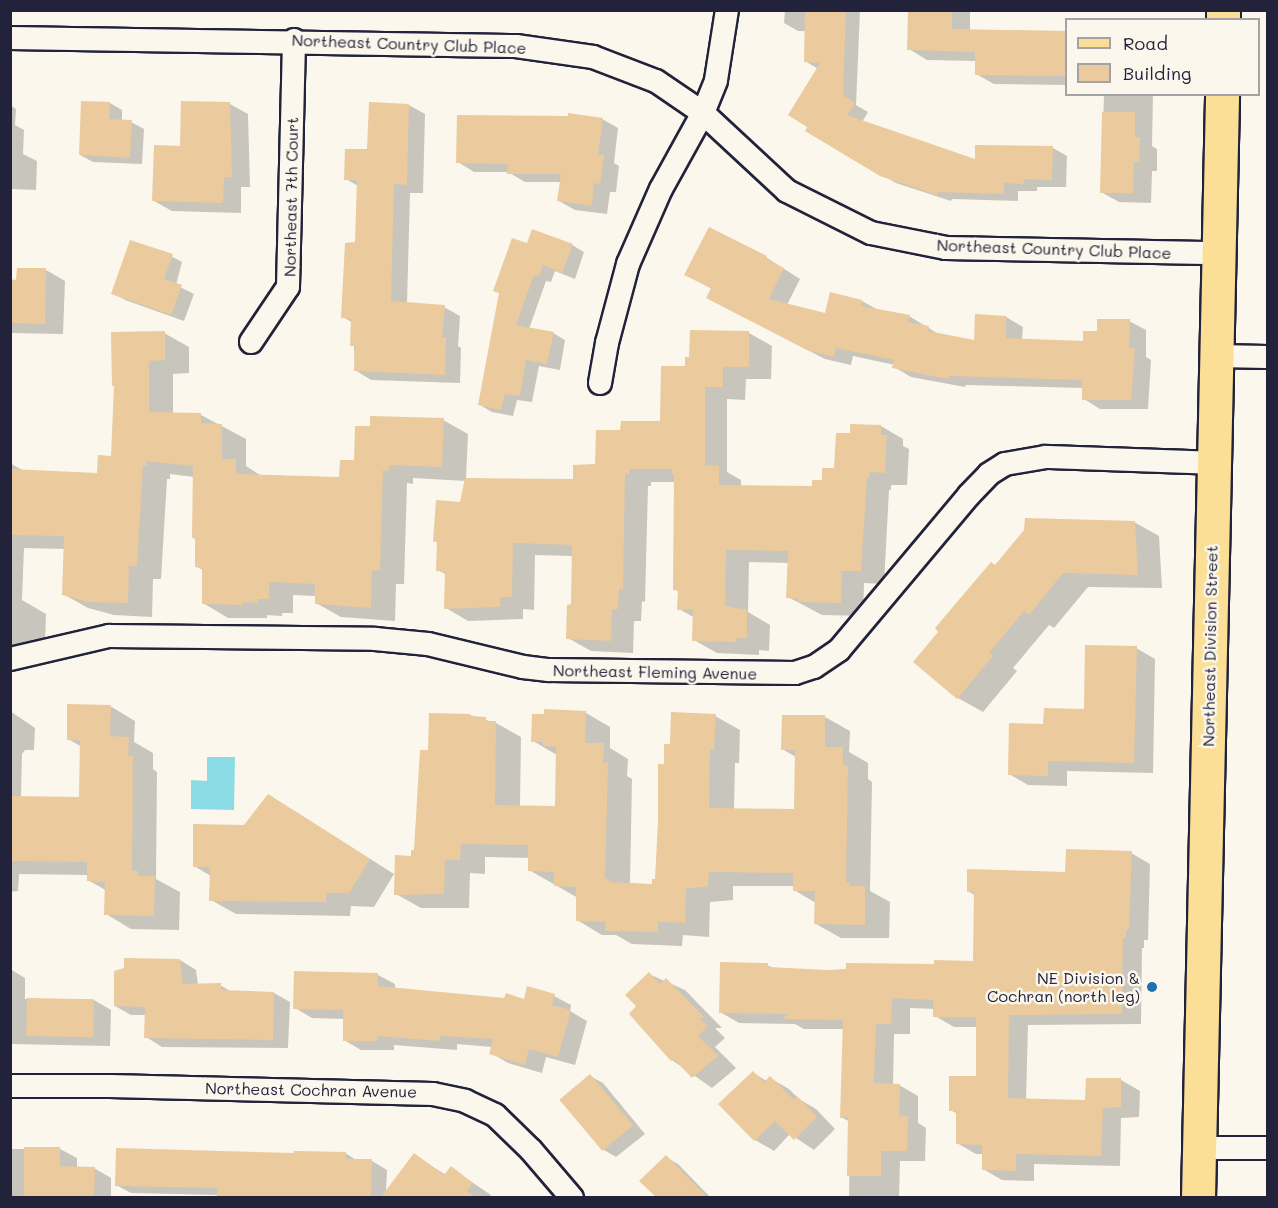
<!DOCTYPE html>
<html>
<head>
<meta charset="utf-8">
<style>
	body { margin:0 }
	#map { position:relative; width:1278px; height:1208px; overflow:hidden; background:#fbf7ec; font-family:Mali,sans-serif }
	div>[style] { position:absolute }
	.water>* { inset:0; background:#8bdce4 }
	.shadow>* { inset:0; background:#0003 }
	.building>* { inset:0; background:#ebca9d; transform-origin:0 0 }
	.roads { filter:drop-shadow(2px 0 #22223b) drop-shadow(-2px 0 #22223b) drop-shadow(0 2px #22223b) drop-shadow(0 -2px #22223b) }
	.street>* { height:22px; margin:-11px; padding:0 11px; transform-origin:11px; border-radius:11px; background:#fbf7ec }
	.primary>* { height:33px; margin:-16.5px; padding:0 16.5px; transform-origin:16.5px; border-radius:16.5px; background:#fbdf96 }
	.dots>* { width:16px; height:16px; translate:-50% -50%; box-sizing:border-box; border:3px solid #fbf7ec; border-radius:50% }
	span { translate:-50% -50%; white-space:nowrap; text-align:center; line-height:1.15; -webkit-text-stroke:5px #fbf7ec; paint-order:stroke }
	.street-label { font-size:16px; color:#22223b }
	.poi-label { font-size:16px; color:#22223b }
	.right { translate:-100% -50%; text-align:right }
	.frame { position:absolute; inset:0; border:12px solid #22223b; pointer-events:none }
	.legend { position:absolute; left:1065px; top:18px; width:195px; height:78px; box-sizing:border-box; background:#fbf7ec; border:2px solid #a4a2a5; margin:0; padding:8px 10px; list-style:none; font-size:18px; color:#22223b }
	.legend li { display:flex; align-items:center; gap:12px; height:30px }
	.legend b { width:30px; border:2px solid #a4a2a5 }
</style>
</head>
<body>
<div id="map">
	<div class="water">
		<i style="clip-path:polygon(207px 757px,235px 757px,234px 810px,191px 809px,191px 780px,207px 781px)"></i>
	</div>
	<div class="shadow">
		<i style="clip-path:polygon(785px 10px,860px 10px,856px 105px,868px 112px,862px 122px,976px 161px,1053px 148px,1067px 156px,1066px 187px,1037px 187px,1037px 191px,1018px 191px,1018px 201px,952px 199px,951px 201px,896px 183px,807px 131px,818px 69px,805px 61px,806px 31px,798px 31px,784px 23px)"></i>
		<i style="clip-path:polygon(909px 10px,970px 10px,970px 31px,1066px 33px,1066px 85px,994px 84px,976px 74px,977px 61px,927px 60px,909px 49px)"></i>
		<i style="clip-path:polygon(1104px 94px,1153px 94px,1152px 146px,1157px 149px,1157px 171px,1152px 171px,1151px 203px,1119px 202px,1101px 192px)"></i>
		<i style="clip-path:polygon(110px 103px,122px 110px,122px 121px,131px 122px,144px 129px,142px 164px,93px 162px,80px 155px)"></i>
		<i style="clip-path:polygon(230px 104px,248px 114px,250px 187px,241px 187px,241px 213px,172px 211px,154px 201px,181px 148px)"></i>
		<i style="clip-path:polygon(10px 105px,16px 109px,15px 125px,24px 130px,23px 154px,37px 161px,36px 190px,10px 189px)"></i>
		<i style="clip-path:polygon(409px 105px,425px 114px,423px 193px,410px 193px,407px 304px,444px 307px,460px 316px,458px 346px,461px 348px,460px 383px,371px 380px,355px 370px,353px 323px,343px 317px,356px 244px,358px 186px,346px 179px)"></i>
		<i style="clip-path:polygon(602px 119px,618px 128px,614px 163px,619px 166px,616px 192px,610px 192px,607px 214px,575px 210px,559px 201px,561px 182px,525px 182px,508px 172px,474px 172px,458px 162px)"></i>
		<i style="clip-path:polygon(709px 229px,767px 258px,800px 279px,787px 305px,827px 315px,832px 293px,862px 301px,878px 310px,909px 316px,940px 335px,976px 342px,1006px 317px,1023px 327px,1022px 340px,1084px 343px,1099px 332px,1129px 321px,1146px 330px,1146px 357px,1151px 360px,1148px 409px,1100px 409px,1084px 399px,1084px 388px,966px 385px,965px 387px,911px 377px,894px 367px,895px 365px,853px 356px,851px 365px,825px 359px,724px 307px,712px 289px,686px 275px)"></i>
		<i style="clip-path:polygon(528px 245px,572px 245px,584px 252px,575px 279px,555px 271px,551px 282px,546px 281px,529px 329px,553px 333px,565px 340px,560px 370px,539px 366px,532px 402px,517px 400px,513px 416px,492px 412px,480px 405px)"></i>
		<i style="clip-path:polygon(169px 255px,182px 262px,176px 285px,194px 294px,184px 321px,125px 300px,113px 293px)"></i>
		<i style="clip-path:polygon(18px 269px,46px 270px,65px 281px,63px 334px,10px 333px,10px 281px,18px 281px)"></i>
		<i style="clip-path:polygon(164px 333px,189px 347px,189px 373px,173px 374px,173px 414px,201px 415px,246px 439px,246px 466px,260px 475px,341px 478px,356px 461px,371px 427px,443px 420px,468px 434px,466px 479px,574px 481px,597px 465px,622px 432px,662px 423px,686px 368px,749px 333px,772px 346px,771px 379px,746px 379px,745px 400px,727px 399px,727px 472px,741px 480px,741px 487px,813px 488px,836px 469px,851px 435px,881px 426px,903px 439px,903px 446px,909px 449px,907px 485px,891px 485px,891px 490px,889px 490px,884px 584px,864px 583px,863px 616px,822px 615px,788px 597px,789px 563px,749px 562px,748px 612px,770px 625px,769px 651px,759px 650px,759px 655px,717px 653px,694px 640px,695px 618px,679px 609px,679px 592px,674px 589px,676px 482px,651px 482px,651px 486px,648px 486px,645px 602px,642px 601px,641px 621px,634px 621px,633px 653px,591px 651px,568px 638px,572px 606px,573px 556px,535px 555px,534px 610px,523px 609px,523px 619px,468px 621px,446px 608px,447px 575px,438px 570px,438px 543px,435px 541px,462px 504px,466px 481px,413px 478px,413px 484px,407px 483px,404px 584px,396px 584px,395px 621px,341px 617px,316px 603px,316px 596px,293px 595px,293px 613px,282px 613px,282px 616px,267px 615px,267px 618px,228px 618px,203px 603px,204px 571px,196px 566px,197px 540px,193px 538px,194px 477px,170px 474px,170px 479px,167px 479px,161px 579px,153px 579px,152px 617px,114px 615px,88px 608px,63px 594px,65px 549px,24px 548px,22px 600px,46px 614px,45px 643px,10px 647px,10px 463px,24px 471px,99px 474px,112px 457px,115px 386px)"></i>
		<i style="clip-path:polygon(1134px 522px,1159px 536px,1162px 588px,1088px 587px,1054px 628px,1049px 625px,1013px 668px,1017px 671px,983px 712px,958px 698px,915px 661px,996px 566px)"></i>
		<i style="clip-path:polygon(1136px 648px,1155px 659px,1153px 773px,1067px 771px,1067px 786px,1028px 785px,1009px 774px,1045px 725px,1086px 711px)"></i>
		<i style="clip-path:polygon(110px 706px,135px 721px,134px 742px,153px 753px,153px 769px,157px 772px,156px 879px,180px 892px,179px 930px,131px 929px,106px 914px,107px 891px,88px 880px,88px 875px,19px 874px,18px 891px,10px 892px,10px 711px,35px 728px,34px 750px,25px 750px,22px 754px,21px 797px,81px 799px,82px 747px,68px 739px)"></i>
		<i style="clip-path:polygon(586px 713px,610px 727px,610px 748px,628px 759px,627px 776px,632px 779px,630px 885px,653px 886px,657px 881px,665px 765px,671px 746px,715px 716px,740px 730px,739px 763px,735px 763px,734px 810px,796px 810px,796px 757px,782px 749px,825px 717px,850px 731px,849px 752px,868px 763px,868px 779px,872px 782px,870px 891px,890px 902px,889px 938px,841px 938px,816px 924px,816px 903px,794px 890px,794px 886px,733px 886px,733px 900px,710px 902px,709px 937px,683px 935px,682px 946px,632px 944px,616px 935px,602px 935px,577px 920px,578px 898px,529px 870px,530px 858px,485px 857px,485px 874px,470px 873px,469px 908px,421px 908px,396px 894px,415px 852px,430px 752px,470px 715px,496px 723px,521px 737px,520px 807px,556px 808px,557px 755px,533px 741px)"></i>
		<i style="clip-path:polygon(293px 810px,394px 874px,374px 907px,351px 906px,350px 916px,236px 914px,211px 900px,211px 876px,194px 866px,244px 827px)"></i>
		<i style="clip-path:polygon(1131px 853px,1150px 864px,1148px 940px,1144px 940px,1144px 948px,1142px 948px,1141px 1024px,1028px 1025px,1026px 1100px,1087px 1101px,1121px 1080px,1140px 1091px,1139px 1117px,1121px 1118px,1120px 1166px,1034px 1164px,1034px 1181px,1002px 1180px,983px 1169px,983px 1154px,976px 1154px,957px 1143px,958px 1114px,950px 1110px,977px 1078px,977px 1027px,954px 1027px,935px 1016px,935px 1009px,910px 1008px,910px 1034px,894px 1034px,893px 1085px,899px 1085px,918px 1096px,918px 1123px,926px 1128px,925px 1161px,900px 1161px,899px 1198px,849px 1198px,850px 1122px,841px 1117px,844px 1029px,804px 1029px,795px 1024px,739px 1023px,720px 1012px,767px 965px,775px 969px,827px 971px,975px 962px,976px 896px,968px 891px,1067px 873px)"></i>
		<i style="clip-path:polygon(180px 960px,196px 970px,198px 985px,220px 985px,232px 992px,274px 993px,290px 1002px,288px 1048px,162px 1047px,146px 1037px,147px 1015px,131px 1015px,115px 1006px,126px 969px)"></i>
		<i style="clip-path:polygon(10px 969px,25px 978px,25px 999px,94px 1000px,111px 1010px,110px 1046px,10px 1044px)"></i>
		<i style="clip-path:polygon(649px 974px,685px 990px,722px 1028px,715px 1028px,725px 1038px,715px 1047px,736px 1068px,712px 1088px,672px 1060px,631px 1014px,638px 1006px)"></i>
		<i style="clip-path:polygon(378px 975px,395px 984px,395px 989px,525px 1001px,554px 996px,571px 1005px,570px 1011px,587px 1021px,575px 1065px,546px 1057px,542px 1073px,508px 1063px,491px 1053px,492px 1047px,457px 1044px,457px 1050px,394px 1045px,394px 1050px,361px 1050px,344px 1040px,344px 1019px,312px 1018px,295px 1008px)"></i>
		<i style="clip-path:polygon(753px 1073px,767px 1081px,770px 1078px,789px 1089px,799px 1099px,816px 1109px,835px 1129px,814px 1150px,790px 1134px,774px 1151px,755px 1140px)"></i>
		<i style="clip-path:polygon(590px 1076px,603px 1083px,645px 1134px,616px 1157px,604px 1150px)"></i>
		<i style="clip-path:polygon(10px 1149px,60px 1149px,77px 1158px,77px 1168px,94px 1168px,111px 1178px,111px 1198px,10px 1198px)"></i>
		<i style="clip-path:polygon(345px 1153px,358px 1161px,372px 1161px,387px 1170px,386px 1193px,414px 1155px,446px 1175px,451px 1168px,491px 1195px,489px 1198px,218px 1198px,218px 1195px,131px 1193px,116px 1185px,295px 1155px)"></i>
		<i style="clip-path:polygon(666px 1157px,678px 1164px,711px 1198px,658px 1198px,641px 1181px)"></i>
	</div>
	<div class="building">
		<i style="clip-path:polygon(805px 10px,846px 10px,843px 95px,855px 103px,847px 115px,975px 159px,975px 145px,1053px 146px,1052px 180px,1024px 179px,1024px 184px,1004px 183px,1004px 194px,938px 192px,937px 195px,880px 176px,805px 131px,807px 127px,788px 115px,820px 63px,804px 62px)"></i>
		<i style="clip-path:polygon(908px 10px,952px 10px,952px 29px,1066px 31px,1066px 76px,975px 75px,975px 52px,907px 50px)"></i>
		<i style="clip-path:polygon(81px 101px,110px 102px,109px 119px,132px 120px,130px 158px,79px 155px)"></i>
		<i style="clip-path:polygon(181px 101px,230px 102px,232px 177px,224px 177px,223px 203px,152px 201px,154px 145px,180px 146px)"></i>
		<i style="clip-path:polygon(369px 102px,409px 104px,407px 185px,394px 184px,391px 301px,445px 305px,442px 337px,446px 337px,445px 375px,354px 371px,355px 346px,350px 346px,351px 319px,341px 318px,345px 243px,355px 242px,357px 180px,344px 180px,345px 149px,367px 149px)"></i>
		<i style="clip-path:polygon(1102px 112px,1135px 112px,1135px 137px,1140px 137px,1139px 162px,1134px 162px,1133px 193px,1100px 193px)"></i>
		<i style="clip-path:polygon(568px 113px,603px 118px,598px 155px,604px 155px,600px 184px,594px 183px,592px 206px,557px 201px,561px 174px,507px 174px,508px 164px,456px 163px,457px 115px,568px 116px)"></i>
		<i style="clip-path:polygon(709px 227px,767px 256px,766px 259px,784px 268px,769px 299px,825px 313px,830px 292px,862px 300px,861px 306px,910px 315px,908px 322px,929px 326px,928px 331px,974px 340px,975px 314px,1006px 316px,1006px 338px,1083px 341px,1083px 331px,1097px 331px,1097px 319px,1130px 319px,1129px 348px,1135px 349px,1131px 400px,1082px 400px,1082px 380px,949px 376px,948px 379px,892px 368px,894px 360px,836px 348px,834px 357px,807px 350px,706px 298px,711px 288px,684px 275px)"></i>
		<i style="clip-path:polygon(532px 229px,573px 244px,562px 273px,543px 265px,539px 276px,534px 275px,516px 325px,554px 332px,547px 364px,526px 360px,520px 396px,505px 394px,501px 410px,478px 405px,499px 293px,493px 291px,512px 238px,527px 243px)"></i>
		<i style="clip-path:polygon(130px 240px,173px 254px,164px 279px,182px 285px,171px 315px,111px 294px)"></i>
		<i style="clip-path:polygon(17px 268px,46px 268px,45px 324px,10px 323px,10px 279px,16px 280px)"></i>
		<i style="clip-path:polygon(690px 330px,749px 331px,749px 367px,723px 367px,723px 387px,705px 387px,705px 465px,719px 466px,719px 485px,812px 486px,812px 480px,822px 480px,822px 468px,834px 468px,836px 433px,850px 433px,850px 424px,881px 425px,881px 435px,887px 435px,885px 473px,869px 472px,869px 478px,867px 478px,861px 571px,842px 571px,841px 603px,798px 602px,799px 599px,786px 598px,788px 551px,726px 550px,725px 606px,747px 610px,747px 638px,737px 638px,736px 642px,692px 641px,693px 609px,677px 610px,678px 590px,673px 590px,674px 474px,671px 475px,672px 469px,629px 469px,629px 474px,625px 474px,623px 589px,619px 589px,618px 609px,612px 609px,611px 641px,566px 639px,567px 605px,571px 604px,572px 545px,513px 543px,512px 597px,501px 597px,500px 607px,444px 609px,445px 572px,436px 571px,437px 541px,433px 542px,436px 500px,460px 502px,465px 478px,573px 479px,573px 465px,595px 464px,596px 430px,620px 430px,621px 421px,660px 421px,661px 366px,685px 366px,685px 357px,689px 357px)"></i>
		<i style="clip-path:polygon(165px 331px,165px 360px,149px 361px,149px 412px,201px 413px,201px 423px,222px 424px,222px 459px,236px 459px,236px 474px,339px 477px,340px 460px,354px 460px,355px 426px,370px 426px,370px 416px,444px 418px,442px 467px,389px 465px,389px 471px,383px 470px,380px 570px,372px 571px,371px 608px,315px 604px,315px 584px,269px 582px,269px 599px,258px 599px,258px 603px,243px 602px,243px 605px,202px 604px,202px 568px,195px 567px,195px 538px,192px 538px,193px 466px,146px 461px,147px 466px,143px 466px,137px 566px,129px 566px,128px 603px,88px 602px,62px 595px,64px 536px,10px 535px,10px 469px,97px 473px,98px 455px,111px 456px,114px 386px,112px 386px,111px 332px)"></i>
		<i style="clip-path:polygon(1025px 518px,1135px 521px,1138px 575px,1063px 573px,1029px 615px,1024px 611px,989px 653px,993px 656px,957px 699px,913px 662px,938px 632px,935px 628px,991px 562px,995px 565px,1024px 530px)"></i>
		<i style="clip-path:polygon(1085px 645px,1137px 646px,1134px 763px,1048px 761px,1048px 776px,1008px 775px,1009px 723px,1043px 724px,1044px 708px,1084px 709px)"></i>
		<i style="clip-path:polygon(67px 704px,111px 705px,110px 736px,129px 737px,128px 756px,133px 756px,132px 871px,138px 871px,138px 876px,155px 876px,154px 916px,104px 915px,105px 882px,87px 881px,87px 862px,10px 861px,10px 796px,79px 797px,80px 740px,67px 740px)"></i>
		<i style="clip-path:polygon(544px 709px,586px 711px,585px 743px,604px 743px,603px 763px,608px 763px,605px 879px,610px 879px,609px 882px,652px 884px,652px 879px,655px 879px,658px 821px,658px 764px,664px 764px,664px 744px,670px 744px,671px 712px,716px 714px,714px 750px,710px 750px,709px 808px,794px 809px,795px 750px,781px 750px,782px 715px,825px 715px,825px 747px,843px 747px,843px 765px,848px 766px,846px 882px,849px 882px,849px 886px,865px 886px,865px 925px,814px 924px,815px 891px,793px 891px,793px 873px,709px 872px,708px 886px,686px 889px,685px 923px,658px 922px,658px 932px,605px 931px,606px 922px,576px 921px,576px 887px,554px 886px,554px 872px,528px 871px,528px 845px,461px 844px,460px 860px,445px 860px,444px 894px,394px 895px,395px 855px,411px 856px,411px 850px,414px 850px,420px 750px,428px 750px,429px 713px,470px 714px,470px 716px,486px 717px,486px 721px,496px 721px,495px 805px,555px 806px,556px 747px,543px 746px,543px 742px,531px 742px,532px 714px,544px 714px)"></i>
		<i style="clip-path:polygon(268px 794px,370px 859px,349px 893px,326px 893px,326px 902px,209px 901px,210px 867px,193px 867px,193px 824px,244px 825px)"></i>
		<i style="clip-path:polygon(1066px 849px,1132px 851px,1129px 930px,1126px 930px,1126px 938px,1123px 938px,1122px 1014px,1009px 1015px,1008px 1098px,1085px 1100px,1086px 1078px,1121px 1078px,1121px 1107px,1103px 1108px,1101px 1156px,1016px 1154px,1016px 1171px,982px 1170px,982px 1145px,956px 1144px,956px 1111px,949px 1111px,949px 1076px,976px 1076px,976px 1017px,933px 1017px,933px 1000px,892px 998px,891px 1024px,876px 1024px,874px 1083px,900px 1084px,899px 1115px,908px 1116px,907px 1151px,881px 1151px,881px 1176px,847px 1176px,848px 1117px,840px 1118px,843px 1020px,783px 1019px,788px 1014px,719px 1013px,720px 962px,768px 963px,768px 967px,827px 970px,846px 969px,846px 963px,934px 964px,934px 960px,973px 961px,974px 892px,967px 892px,967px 869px,1065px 872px)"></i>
		<i style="clip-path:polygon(124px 958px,180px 959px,183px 984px,221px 983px,221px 990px,274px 992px,273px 1040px,144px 1038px,145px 1007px,114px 1006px,114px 971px,124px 968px)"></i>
		<i style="clip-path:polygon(294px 971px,378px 973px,378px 986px,504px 998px,506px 993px,524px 999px,527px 986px,555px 994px,552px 1005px,571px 1010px,558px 1057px,529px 1049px,525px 1065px,489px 1054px,493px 1039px,440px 1036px,440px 1041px,377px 1036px,377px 1041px,343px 1041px,343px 1010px,293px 1009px)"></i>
		<i style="clip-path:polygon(649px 972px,660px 984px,666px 978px,705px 1018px,699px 1018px,708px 1026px,698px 1036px,718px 1056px,692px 1078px,674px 1059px,671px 1061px,629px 1014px,636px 1006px,625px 995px)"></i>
		<i style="left:27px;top:998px;width:67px;height:38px;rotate:1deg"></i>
		<i style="clip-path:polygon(753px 1071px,764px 1082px,770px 1076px,794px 1100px,797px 1096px,817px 1117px,794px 1140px,775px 1121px,754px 1141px,718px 1104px)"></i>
		<i style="left:590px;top:1074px;width:67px;height:40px;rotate:50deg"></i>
		<i style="clip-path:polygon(24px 1147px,60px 1147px,60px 1166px,95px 1167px,94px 1197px,24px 1197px)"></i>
		<i style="clip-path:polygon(116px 1148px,294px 1153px,294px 1151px,346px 1152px,346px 1159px,372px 1159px,371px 1197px,217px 1197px,217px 1188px,115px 1186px)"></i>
		<i style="clip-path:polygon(414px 1153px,444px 1175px,451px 1166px,473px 1183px,467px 1191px,476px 1197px,381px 1197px)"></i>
		<i style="clip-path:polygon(666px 1155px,707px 1197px,656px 1197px,639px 1181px)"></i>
	</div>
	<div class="roads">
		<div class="street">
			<i style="left:10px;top:38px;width:506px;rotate:0.91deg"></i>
			<i style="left:516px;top:46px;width:78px;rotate:8.1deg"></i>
			<i style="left:593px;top:57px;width:67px;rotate:20.9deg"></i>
			<i style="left:656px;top:81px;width:57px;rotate:34.2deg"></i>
			<i style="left:703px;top:113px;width:115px;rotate:42.9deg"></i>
			<i style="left:787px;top:191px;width:94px;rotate:26.6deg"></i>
			<i style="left:871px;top:233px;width:76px;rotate:11.3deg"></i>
			<i style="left:946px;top:248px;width:272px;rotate:1.1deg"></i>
			<i style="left:251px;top:342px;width:66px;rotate:-56.1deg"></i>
			<i style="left:288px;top:287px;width:247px;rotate:-88.6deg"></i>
			<i style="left:1216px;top:356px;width:52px;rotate:1.1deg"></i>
			<i style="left:600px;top:383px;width:41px;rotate:-80.1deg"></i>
			<i style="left:607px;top:343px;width:82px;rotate:-75.1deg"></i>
			<i style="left:628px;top:264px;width:82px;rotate:-66.3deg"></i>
			<i style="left:661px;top:189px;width:87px;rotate:-61.1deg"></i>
			<i style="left:703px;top:113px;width:35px;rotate:-68deg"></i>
			<i style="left:716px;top:80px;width:71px;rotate:-81.1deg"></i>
			<i style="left:10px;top:659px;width:102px;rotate:-13.1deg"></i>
			<i style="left:109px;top:636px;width:266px;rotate:0.6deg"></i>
			<i style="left:375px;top:639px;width:53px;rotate:5.4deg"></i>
			<i style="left:428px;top:644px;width:98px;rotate:13.6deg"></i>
			<i style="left:523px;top:667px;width:26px;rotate:7deg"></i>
			<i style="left:549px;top:670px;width:246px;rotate:0.7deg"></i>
			<i style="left:795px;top:673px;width:20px;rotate:-18deg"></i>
			<i style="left:814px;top:667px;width:30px;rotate:-34deg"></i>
			<i style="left:839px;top:650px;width:202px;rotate:-50deg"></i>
			<i style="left:969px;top:495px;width:29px;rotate:-46deg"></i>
			<i style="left:989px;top:474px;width:19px;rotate:-32deg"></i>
			<i style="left:1005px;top:464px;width:42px;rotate:-9.7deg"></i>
			<i style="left:1046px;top:457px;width:168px;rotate:2deg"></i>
			<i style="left:10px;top:1086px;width:100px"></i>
			<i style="left:110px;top:1086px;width:323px;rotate:1.4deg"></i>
			<i style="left:433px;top:1094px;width:33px;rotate:12deg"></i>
			<i style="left:465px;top:1101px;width:33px;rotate:25deg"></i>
			<i style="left:495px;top:1115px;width:50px;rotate:44.2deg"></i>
			<i style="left:531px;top:1150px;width:63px;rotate:49.5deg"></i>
			<i style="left:1199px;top:1148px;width:69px"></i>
		</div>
		<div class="primary">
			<i style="left:1223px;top:20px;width:10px;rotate:-90deg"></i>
			<i style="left:1198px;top:1198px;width:1104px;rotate:-88.75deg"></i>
		</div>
	</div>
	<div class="dots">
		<i style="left:1152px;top:987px;background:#1f6fb2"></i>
	</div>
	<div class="street-label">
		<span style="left:409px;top:44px;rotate:2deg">Northeast Country Club Place</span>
		<span style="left:291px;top:197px;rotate:-89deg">Northeast 7th Court</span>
		<span style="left:1054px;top:249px;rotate:2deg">Northeast Country Club Place</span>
		<span style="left:1210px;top:646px;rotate:-89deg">Northeast Division Street</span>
		<span style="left:655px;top:672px;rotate:1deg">Northeast Fleming Avenue</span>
		<span style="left:311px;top:1090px;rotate:1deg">Northeast Cochran Avenue</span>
	</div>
	<div class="poi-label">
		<span class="right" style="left:1140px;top:987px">NE Division &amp;<br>Cochran (north leg)</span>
	</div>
	<div class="frame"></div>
	<ul class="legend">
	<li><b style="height:8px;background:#fbdf96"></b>Road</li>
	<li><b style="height:16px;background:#ebca9d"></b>Building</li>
	</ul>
</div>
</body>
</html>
